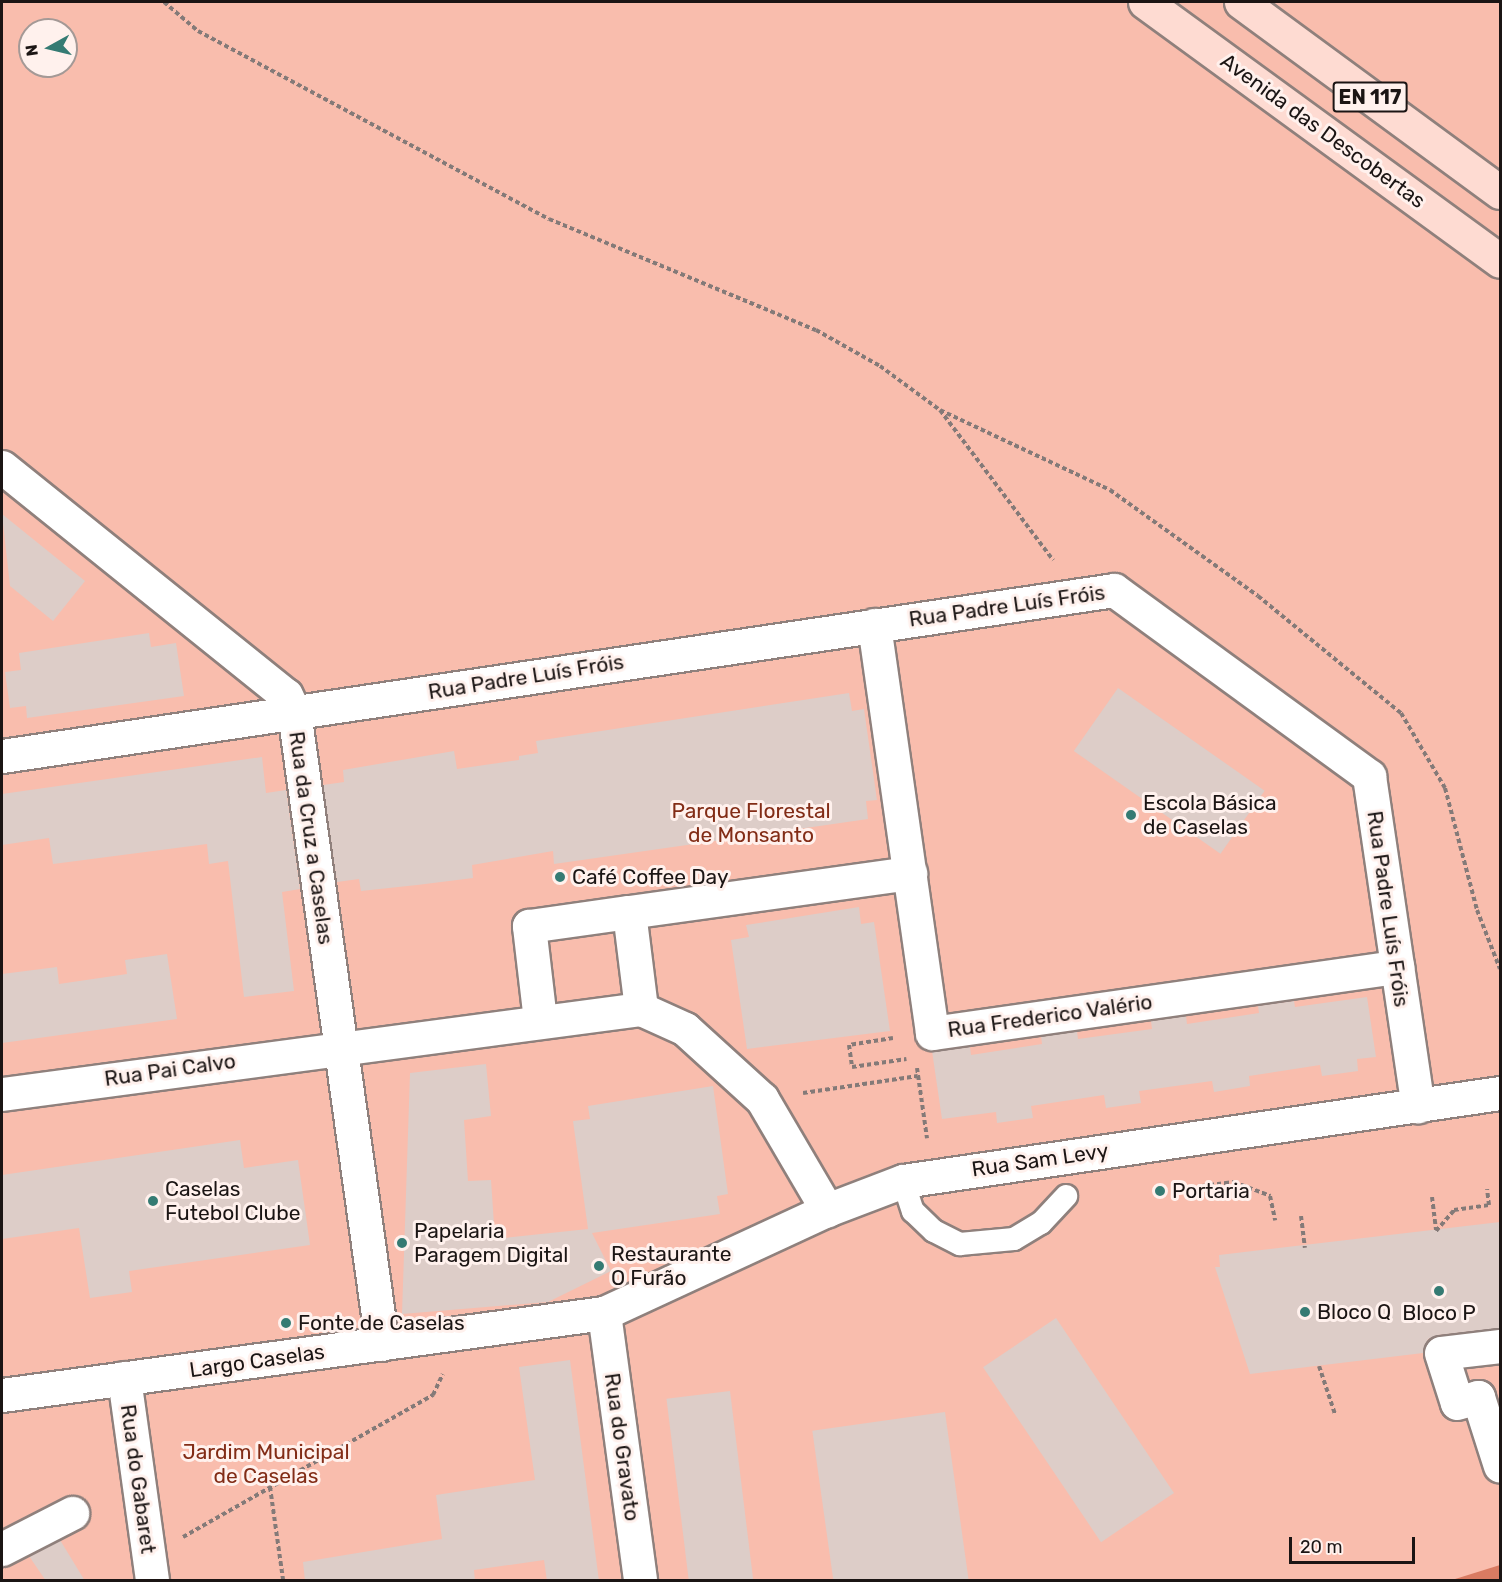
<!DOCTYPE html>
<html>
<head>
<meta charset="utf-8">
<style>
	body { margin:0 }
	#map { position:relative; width:1502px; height:1582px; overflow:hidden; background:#fff1ed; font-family:Rubik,sans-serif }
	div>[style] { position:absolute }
	.green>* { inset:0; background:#f9bdad }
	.water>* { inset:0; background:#d97b62 }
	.building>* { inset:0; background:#ddcdc8; transform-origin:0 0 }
	.path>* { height:4px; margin-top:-2px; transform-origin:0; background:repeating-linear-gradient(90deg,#847a78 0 4.5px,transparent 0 7.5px) }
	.roads { filter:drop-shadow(2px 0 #8f807c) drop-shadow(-2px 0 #8f807c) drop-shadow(0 2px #8f807c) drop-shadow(0 -2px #8f807c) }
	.service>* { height:22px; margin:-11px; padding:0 11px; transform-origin:11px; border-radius:11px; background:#fff }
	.pedestrian>* { height:33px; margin:-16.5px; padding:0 16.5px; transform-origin:16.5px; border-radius:16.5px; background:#fff }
	.minor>* { height:33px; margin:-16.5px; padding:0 16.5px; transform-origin:16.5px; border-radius:16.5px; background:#fff }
	.primary>* { height:33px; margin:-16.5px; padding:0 16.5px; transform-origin:16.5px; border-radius:16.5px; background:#fedbd2 }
	.dots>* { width:16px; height:16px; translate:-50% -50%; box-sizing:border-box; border:3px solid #fff1ed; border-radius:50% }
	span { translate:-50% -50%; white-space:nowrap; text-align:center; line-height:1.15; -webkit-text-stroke:6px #fff1ed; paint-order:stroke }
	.shield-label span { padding:2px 4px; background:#fff1ed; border:2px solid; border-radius:4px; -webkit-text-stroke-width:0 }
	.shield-label { font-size:20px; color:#1b1514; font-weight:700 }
	.street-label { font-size:21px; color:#1b1514 }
	.poi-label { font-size:21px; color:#1b1514 }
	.left { translate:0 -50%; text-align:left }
	.park-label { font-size:21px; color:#822c16 }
	.frame { position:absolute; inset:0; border:3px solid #1b1514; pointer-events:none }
	.north { position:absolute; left:18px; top:18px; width:60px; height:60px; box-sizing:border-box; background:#fff1ed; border:2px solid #a49996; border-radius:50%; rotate:262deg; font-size:16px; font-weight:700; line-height:24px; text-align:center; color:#1b1514 }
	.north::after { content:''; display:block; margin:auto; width:21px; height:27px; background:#357b73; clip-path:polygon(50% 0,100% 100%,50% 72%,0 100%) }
	.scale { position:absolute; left:1289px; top:1537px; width:126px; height:27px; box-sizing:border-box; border:3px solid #1b1514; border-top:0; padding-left:8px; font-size:18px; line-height:21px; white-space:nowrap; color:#1b1514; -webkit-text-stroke:4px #fff1ed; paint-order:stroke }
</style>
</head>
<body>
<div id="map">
	<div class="green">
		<i style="clip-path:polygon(evenodd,2px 2px,1500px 2px,1500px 1580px,2px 1580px,2px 2px,30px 30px,66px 30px,66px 66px,30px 66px,30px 30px)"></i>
	</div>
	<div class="water">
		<i style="clip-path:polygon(1500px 1565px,1500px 1580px,1452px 1580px)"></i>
	</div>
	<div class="building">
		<i style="clip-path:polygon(2px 514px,85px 581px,53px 621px,10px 586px)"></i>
		<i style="clip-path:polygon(149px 633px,151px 647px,176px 643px,184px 696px,27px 718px,26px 706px,10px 708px,5px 672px,21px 670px,19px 653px)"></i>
		<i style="left:1118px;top:688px;width:179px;height:77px;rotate:35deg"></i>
		<i style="clip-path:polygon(849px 693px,852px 711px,864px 709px,877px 800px,866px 801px,868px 819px,554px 864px,553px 851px,472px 865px,473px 878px,417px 885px,361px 891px,359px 879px,337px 882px,323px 785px,344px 782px,343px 770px,454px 751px,457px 769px,519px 760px,519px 756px,538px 753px,536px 741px)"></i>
		<i style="clip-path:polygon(262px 757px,266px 793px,286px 790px,300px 889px,282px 892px,294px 991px,244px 997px,228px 861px,209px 864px,207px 844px,53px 864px,49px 838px,2px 845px,2px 794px)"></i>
		<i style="clip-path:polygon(859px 907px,861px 924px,874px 922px,890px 1031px,747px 1049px,731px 940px,749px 937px,746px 925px)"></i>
		<i style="clip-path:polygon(167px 954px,177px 1019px,2px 1043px,2px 974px,57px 967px,59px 984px,127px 974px,125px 960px)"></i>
		<i style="clip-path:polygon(1367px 997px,1376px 1057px,1357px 1059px,1358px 1071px,1322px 1076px,1320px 1065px,1249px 1076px,1250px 1086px,1214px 1092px,1212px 1081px,1139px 1091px,1141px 1103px,1106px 1108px,1104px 1095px,1031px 1106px,1033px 1118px,997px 1123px,996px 1112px,942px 1119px,932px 1051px,970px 1047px,971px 1055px,1042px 1044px,1041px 1036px,1077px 1031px,1078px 1039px,1152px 1029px,1151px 1021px,1186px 1016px,1187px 1024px,1259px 1013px,1258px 1006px,1294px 1001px,1295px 1007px)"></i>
		<i style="clip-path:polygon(486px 1064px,491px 1116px,464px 1120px,468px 1181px,491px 1180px,495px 1239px,588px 1229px,573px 1121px,590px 1119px,588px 1106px,713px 1086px,728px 1194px,717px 1196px,720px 1214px,592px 1233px,611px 1271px,548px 1302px,402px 1314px,410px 1073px)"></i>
		<i style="clip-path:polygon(240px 1140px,244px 1168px,298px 1160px,310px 1245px,129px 1271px,132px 1292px,90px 1298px,79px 1228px,2px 1239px,2px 1175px)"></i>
		<i style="clip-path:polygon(1500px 1222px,1500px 1328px,1438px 1335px,1428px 1339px,1423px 1353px,1250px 1374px,1215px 1267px,1220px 1267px,1219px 1255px)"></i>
		<i style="left:1056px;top:1318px;width:211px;height:88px;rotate:56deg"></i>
		<i style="clip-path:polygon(570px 1360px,599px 1581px,547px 1581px,544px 1560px,474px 1570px,475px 1581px,305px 1581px,303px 1562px,442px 1539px,436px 1495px,535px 1480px,519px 1367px)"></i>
		<i style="left:730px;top:1391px;width:192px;height:64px;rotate:83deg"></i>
		<i style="left:945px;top:1412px;width:171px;height:134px;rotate:82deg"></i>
		<i style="clip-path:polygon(60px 1540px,85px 1581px,46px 1581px,29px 1556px)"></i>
	</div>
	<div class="path">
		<i style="left:164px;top:2px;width:45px;rotate:40.5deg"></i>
		<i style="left:198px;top:31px;width:398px;rotate:28.2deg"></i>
		<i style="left:549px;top:219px;width:289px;rotate:22.6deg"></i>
		<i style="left:816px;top:330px;width:73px;rotate:29.4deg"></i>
		<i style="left:880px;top:366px;width:74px;rotate:36.3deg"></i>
		<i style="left:940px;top:410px;width:188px;rotate:25.2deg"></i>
		<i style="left:1110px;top:490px;width:182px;rotate:35.6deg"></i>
		<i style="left:1258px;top:596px;width:185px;rotate:39.3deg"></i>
		<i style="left:1401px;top:713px;width:87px;rotate:59.6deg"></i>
		<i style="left:1445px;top:788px;width:126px;rotate:75.3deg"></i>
		<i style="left:1477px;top:910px;width:63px;rotate:68.7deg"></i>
		<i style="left:940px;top:410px;width:188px;rotate:53deg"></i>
		<i style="left:893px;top:1038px;width:45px;rotate:171deg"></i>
		<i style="left:849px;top:1045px;width:22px;rotate:82deg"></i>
		<i style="left:852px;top:1067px;width:55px;rotate:-8.4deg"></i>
		<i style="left:917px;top:1068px;width:71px;rotate:81.9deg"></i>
		<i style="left:803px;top:1093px;width:116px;rotate:-8.4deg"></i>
		<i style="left:1202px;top:1186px;width:32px;rotate:-7deg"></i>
		<i style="left:1234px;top:1182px;width:39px;rotate:21deg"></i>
		<i style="left:1270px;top:1196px;width:25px;rotate:78deg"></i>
		<i style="left:1432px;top:1197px;width:33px;rotate:83deg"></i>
		<i style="left:1301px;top:1216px;width:32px;rotate:83deg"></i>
		<i style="left:1436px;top:1231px;width:28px;rotate:-49deg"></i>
		<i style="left:1454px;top:1210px;width:35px;rotate:-8deg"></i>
		<i style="left:1489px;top:1205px;width:16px;rotate:-97deg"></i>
		<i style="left:1319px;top:1366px;width:51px;rotate:71.6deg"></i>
		<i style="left:270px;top:1487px;width:94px;rotate:82deg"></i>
		<i style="left:183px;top:1537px;width:288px;rotate:-29.6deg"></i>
		<i style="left:433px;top:1395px;width:23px;rotate:-65deg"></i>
	</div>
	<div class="roads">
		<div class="service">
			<i style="left:903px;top:1181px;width:32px;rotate:72deg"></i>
			<i style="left:913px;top:1211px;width:29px;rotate:44deg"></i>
			<i style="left:934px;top:1231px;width:29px;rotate:27deg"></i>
			<i style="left:960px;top:1244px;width:54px;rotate:-5.3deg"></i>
			<i style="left:1014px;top:1239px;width:31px;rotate:-31deg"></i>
			<i style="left:1041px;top:1223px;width:37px;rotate:-47deg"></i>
		</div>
		<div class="pedestrian">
			<i style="left:1500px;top:1346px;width:59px;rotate:173.2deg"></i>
			<i style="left:1441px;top:1353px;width:52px;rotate:72.3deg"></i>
			<i style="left:1457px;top:1403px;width:22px;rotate:-16deg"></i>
			<i style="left:1478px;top:1397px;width:72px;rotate:72.3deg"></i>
		</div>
		<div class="minor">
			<i style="left:2px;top:467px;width:364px;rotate:38.8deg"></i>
			<i style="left:286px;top:695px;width:19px;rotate:65deg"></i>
			<i style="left:294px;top:712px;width:638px;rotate:82.07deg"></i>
			<i style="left:874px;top:625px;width:412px;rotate:81.9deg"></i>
			<i style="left:932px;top:1033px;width:470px;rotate:-8.1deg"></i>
			<i style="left:2px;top:756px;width:1124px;rotate:-8.49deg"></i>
			<i style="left:1114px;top:590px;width:316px;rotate:36.1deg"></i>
			<i style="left:1369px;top:776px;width:334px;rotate:81.6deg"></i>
			<i style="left:629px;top:912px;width:284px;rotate:-7.9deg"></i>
			<i style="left:540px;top:1020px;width:95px;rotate:-96.7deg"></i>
			<i style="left:529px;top:926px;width:101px;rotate:-8deg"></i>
			<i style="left:629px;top:912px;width:98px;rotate:82.9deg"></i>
			<i style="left:2px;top:1094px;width:645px;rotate:-7.58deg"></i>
			<i style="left:641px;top:1009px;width:48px;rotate:24.4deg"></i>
			<i style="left:685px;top:1029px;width:104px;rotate:42.3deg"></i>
			<i style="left:762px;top:1099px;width:129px;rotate:59.6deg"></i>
			<i style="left:604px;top:1313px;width:269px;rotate:82.3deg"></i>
			<i style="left:124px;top:1378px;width:204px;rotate:82.1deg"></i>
			<i style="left:2px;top:1395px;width:608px;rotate:-7.76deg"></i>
			<i style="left:604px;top:1313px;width:246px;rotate:-24.8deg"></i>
			<i style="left:827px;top:1210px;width:81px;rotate:-20.9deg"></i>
			<i style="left:903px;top:1181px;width:603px;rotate:-8.39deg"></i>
			<i style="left:2px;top:1549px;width:79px;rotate:-27.2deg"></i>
		</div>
		<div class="primary">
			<i style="left:1145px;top:2px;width:439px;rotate:36.1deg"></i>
			<i style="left:1241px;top:2px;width:321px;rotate:36.3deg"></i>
		</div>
	</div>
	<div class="dots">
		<i style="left:1131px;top:815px;background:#357b73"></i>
		<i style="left:560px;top:877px;background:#357b73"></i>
		<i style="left:1160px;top:1191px;background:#357b73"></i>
		<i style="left:153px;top:1201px;background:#357b73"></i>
		<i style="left:402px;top:1243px;background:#357b73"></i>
		<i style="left:599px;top:1266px;background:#357b73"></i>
		<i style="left:1439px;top:1291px;background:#357b73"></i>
		<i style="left:1305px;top:1312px;background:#357b73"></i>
		<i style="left:286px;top:1323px;background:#357b73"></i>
	</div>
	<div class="shield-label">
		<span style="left:1370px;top:97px">EN 117</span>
	</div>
	<div class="street-label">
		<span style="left:1323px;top:131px;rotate:36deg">Avenida das Descobertas</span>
		<span style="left:1007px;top:606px;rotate:-8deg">Rua Padre Luís Fróis</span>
		<span style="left:526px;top:677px;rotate:-9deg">Rua Padre Luís Fróis</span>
		<span style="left:311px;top:838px;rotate:82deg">Rua da Cruz a Caselas</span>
		<span style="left:1388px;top:909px;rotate:82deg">Rua Padre Luís Fróis</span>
		<span style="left:1050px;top:1016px;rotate:-8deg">Rua Frederico Valério</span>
		<span style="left:170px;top:1070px;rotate:-8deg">Rua Pai Calvo</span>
		<span style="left:1040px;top:1160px;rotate:-8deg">Rua Sam Levy</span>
		<span style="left:257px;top:1361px;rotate:-8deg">Largo Caselas</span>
		<span style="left:622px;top:1447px;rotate:82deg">Rua do Gravato</span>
		<span style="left:138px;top:1479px;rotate:82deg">Rua do Gabaret</span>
	</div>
	<div class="poi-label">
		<span class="left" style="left:1143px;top:815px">Escola Básica<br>de Caselas</span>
		<span class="left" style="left:572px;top:877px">Café Coffee Day</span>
		<span class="left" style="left:165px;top:1201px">Caselas<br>Futebol Clube</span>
		<span class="left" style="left:1172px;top:1191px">Portaria</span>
		<span class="left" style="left:414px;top:1243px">Papelaria<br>Paragem Digital</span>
		<span class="left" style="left:611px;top:1266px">Restaurante<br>O Furão</span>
		<span class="left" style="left:1317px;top:1312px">Bloco Q</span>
		<span style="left:1439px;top:1313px">Bloco P</span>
		<span class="left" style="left:298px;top:1323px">Fonte de Caselas</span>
	</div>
	<div class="park-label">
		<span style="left:751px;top:823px">Parque Florestal<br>de Monsanto</span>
		<span style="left:266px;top:1464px">Jardim Municipal<br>de Caselas</span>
	</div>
	<div class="frame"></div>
	<div class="north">N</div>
	<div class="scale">20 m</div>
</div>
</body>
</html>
